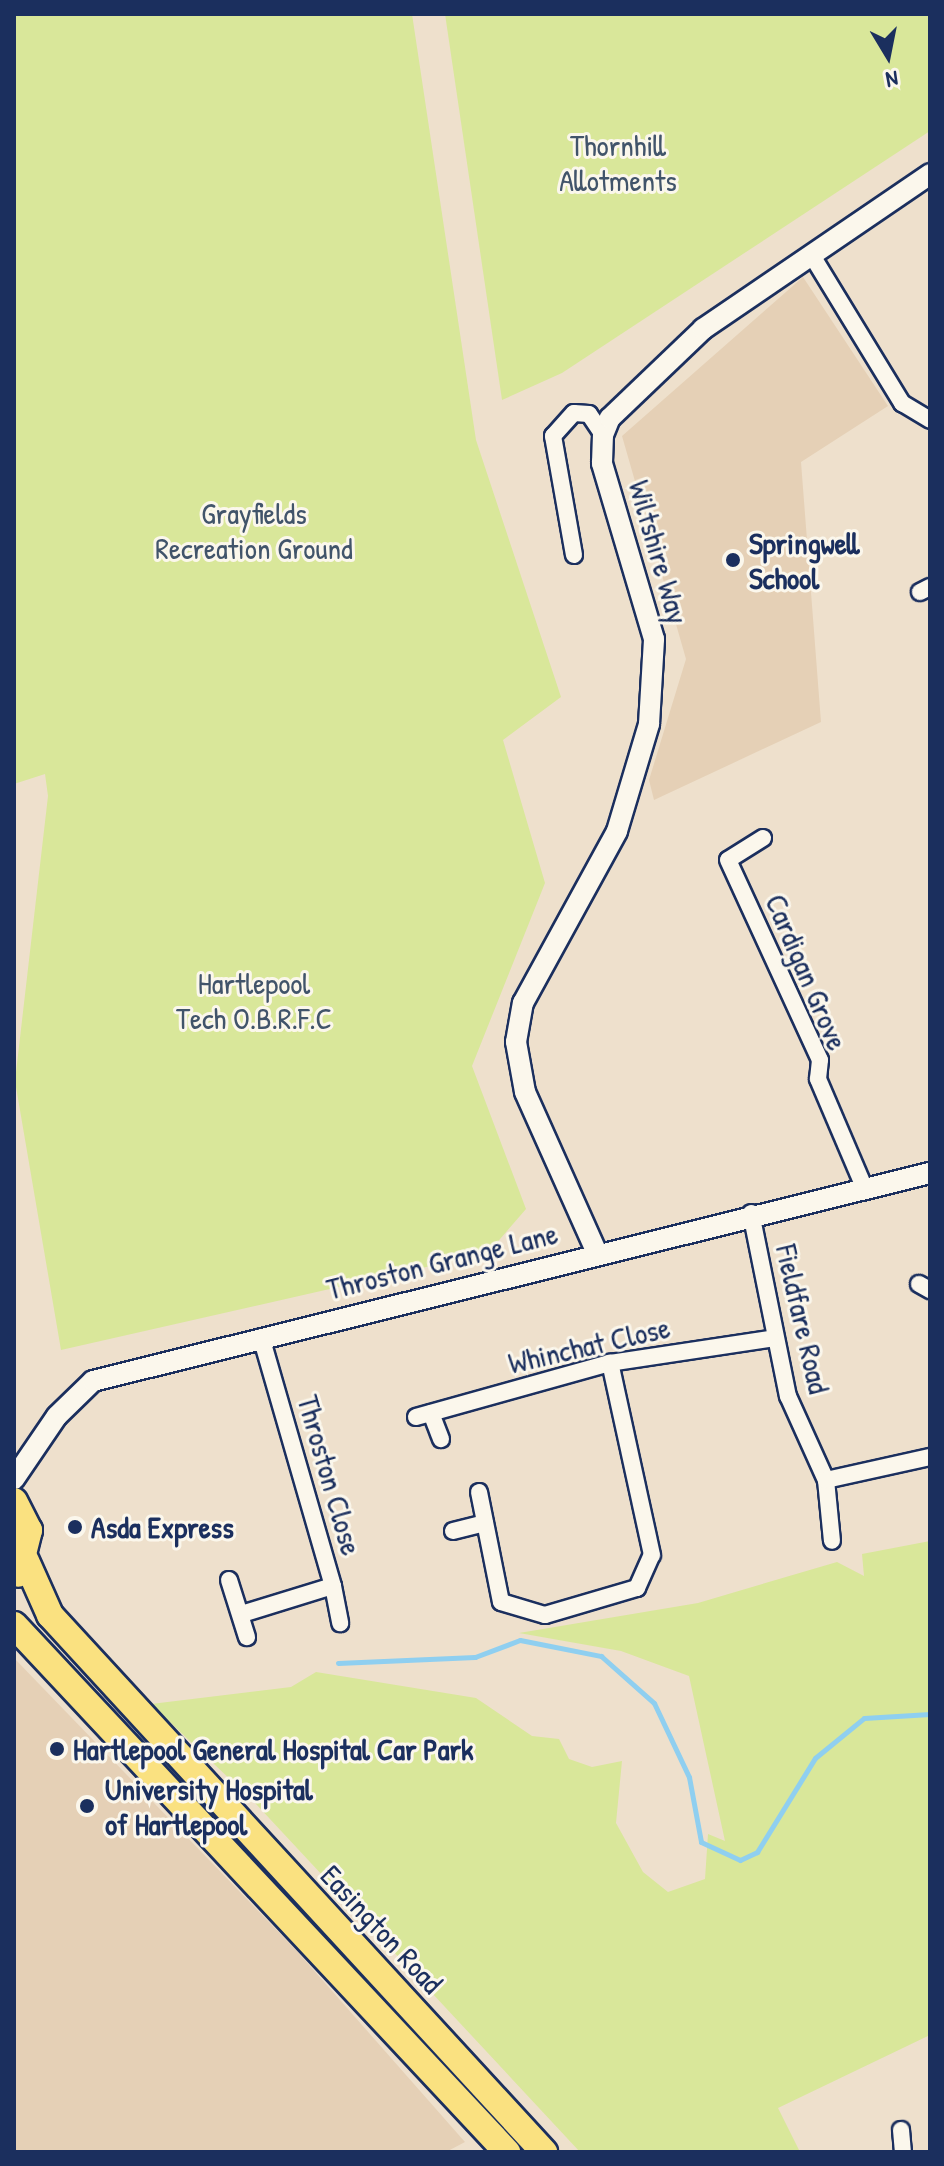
<!DOCTYPE html>
<html>
<head>
<meta charset="utf-8">
<style>
	body { margin:0 }
	#map { position:relative; width:944px; height:2166px; overflow:hidden; background:#eee0cc; font-family:"Patrick Hand",sans-serif }
	div>[style] { position:absolute }
	.built>* { inset:0; background:#e5d0b6 }
	.green>* { inset:0; background:#d9e79a }
	.stream>* { height:5px; margin:-2.5px; padding:0 2.5px; transform-origin:2.5px; border-radius:2.5px; background:#8fcff0 }
	.roads { filter:drop-shadow(2px 0 #1b2f5e) drop-shadow(-2px 0 #1b2f5e) drop-shadow(0 2px #1b2f5e) drop-shadow(0 -2px #1b2f5e) }
	.minor>* { height:16px; margin:-8px; padding:0 8px; transform-origin:8px; border-radius:8px; background:#fbf7ec }
	.tertiary>* { height:20px; margin:-10px; padding:0 10px; transform-origin:10px; border-radius:10px; background:#fbf7ec }
	.trunk>* { height:26px; margin:-13px; padding:0 13px; transform-origin:13px; border-radius:13px; background:#fae180 }
	.dots>* { width:22px; height:22px; translate:-50% -50%; box-sizing:border-box; border:4px solid #fbf7ec; border-radius:50% }
	span { translate:-50% -50%; white-space:nowrap; text-align:center; line-height:1.15; -webkit-text-stroke:6px #fbf7ec; paint-order:stroke }
	.park-label { font-size:30px; color:#41546a }
	.poi-label { font-size:30px; color:#1b2f5e; font-weight:700 }
	.left { translate:0 -50%; text-align:left }
	.street-label { font-size:30px; color:#1b2f5e }
	.frame { position:absolute; inset:0; border:16px solid #1b2f5e; pointer-events:none }
	.north { position:absolute; left:848px; top:16px; width:80px; height:80px; -webkit-text-stroke:6px #fbf7ec; paint-order:stroke; rotate:170deg; font-size:22px; font-weight:700; line-height:32px; text-align:center; color:#1b2f5e }
	.north::after { content:''; display:block; margin:auto; width:28px; height:36px; background:#1b2f5e; clip-path:polygon(50% 0,100% 100%,50% 72%,0 100%) }
</style>
</head>
<body>
<div id="map">
	<div class="built">
		<i style="clip-path:polygon(803px 277px,888px 406px,801px 462px,821px 722px,654px 800px,649px 780px,686px 659px,622px 436px)"></i>
		<i style="clip-path:polygon(14px 1658px,296px 1950px,465px 2142px,446px 2152px,14px 2152px)"></i>
	</div>
	<div class="green">
		<i style="clip-path:polygon(14px 14px,412px 14px,476px 440px,561px 697px,503px 740px,545px 883px,472px 1066px,526px 1209px,488px 1253px,61px 1350px,15px 1081px,48px 796px,45px 774px,14px 784px)"></i>
		<i style="clip-path:polygon(445px 14px,930px 14px,930px 131px,562px 373px,502px 400px)"></i>
		<i style="clip-path:polygon(930px 1541px,930px 2035px,778px 2108px,800px 2152px,580px 2152px,256px 1804px,151px 1704px,291px 1687px,316px 1672px,476px 1698px,532px 1736px,559px 1739px,569px 1759px,592px 1767px,622px 1761px,616px 1823px,643px 1872px,668px 1892px,705px 1879px,708px 1834px,725px 1841px,689px 1676px,621px 1651px,519px 1633px,698px 1603px,837px 1562px,864px 1576px,862px 1554px)"></i>
	</div>
	<div class="stream">
		<i style="left:338px;top:1663px;width:137px;rotate:-2.5deg"></i>
		<i style="left:475px;top:1657px;width:48px;rotate:-20.7deg"></i>
		<i style="left:520px;top:1640px;width:83px;rotate:11.2deg"></i>
		<i style="left:601px;top:1656px;width:71px;rotate:41.6deg"></i>
		<i style="left:654px;top:1703px;width:82px;rotate:64.7deg"></i>
		<i style="left:689px;top:1777px;width:66px;rotate:79.5deg"></i>
		<i style="left:701px;top:1842px;width:43px;rotate:24.8deg"></i>
		<i style="left:740px;top:1860px;width:19px;rotate:-25deg"></i>
		<i style="left:757px;top:1852px;width:110px;rotate:-58.3deg"></i>
		<i style="left:815px;top:1758px;width:63px;rotate:-39.2deg"></i>
		<i style="left:864px;top:1718px;width:66px;rotate:-3.5deg"></i>
	</div>
	<div class="roads">
		<div class="minor">
			<i style="left:811px;top:254px;width:175px;rotate:58.6deg"></i>
			<i style="left:902px;top:403px;width:33px;rotate:31deg"></i>
			<i style="left:574px;top:555px;width:121px;rotate:-100deg"></i>
			<i style="left:553px;top:436px;width:31px;rotate:-48deg"></i>
			<i style="left:574px;top:413px;width:15px;rotate:4deg"></i>
			<i style="left:589px;top:414px;width:25px;rotate:56deg"></i>
			<i style="left:920px;top:592px;width:11px;rotate:-27deg"></i>
			<i style="left:763px;top:838px;width:41px;rotate:147.8deg"></i>
			<i style="left:728px;top:860px;width:220px;rotate:65.3deg"></i>
			<i style="left:820px;top:1060px;width:19px;rotate:96deg"></i>
			<i style="left:818px;top:1079px;width:120px;rotate:66.9deg"></i>
			<i style="left:751px;top:1213px;width:187px;rotate:78.6deg"></i>
			<i style="left:788px;top:1396px;width:92px;rotate:65.7deg"></i>
			<i style="left:826px;top:1480px;width:61px;rotate:84.4deg"></i>
			<i style="left:919px;top:1284px;width:13px;rotate:29deg"></i>
			<i style="left:431px;top:1413px;width:28px;rotate:69deg"></i>
			<i style="left:416px;top:1417px;width:201px;rotate:-15.6deg"></i>
			<i style="left:610px;top:1363px;width:167px;rotate:-8.6deg"></i>
			<i style="left:826px;top:1480px;width:107px;rotate:-12.5deg"></i>
			<i style="left:479px;top:1492px;width:112px;rotate:78.7deg"></i>
			<i style="left:501px;top:1602px;width:46px;rotate:16.5deg"></i>
			<i style="left:545px;top:1615px;width:96px;rotate:-16.4deg"></i>
			<i style="left:637px;top:1588px;width:36px;rotate:-66deg"></i>
			<i style="left:652px;top:1555px;width:197px;rotate:-102.3deg"></i>
			<i style="left:453px;top:1531px;width:33px;rotate:-14deg"></i>
			<i style="left:229px;top:1580px;width:60px;rotate:72.5deg"></i>
			<i style="left:333px;top:1586px;width:38px;rotate:79deg"></i>
			<i style="left:245px;top:1613px;width:92px;rotate:-17.1deg"></i>
			<i style="left:333px;top:1586px;width:259px;rotate:-106.1deg"></i>
			<i style="left:901px;top:2130px;width:22px;rotate:85deg"></i>
		</div>
		<div class="tertiary">
			<i style="left:597px;top:1253px;width:176px;rotate:-114.1deg"></i>
			<i style="left:525px;top:1092px;width:51px;rotate:-100.2deg"></i>
			<i style="left:516px;top:1042px;width:40px;rotate:-80deg"></i>
			<i style="left:523px;top:1003px;width:196px;rotate:-61.3deg"></i>
			<i style="left:617px;top:831px;width:112px;rotate:-73.3deg"></i>
			<i style="left:649px;top:724px;width:85px;rotate:-86.6deg"></i>
			<i style="left:654px;top:639px;width:184px;rotate:-106.5deg"></i>
			<i style="left:602px;top:463px;width:28px;rotate:-88deg"></i>
			<i style="left:603px;top:435px;width:18px;rotate:-68deg"></i>
			<i style="left:610px;top:418px;width:129px;rotate:-43.7deg"></i>
			<i style="left:703px;top:329px;width:275px;rotate:-34.3deg"></i>
			<i style="left:14px;top:1479px;width:76px;rotate:-55.7deg"></i>
			<i style="left:57px;top:1416px;width:50px;rotate:-44.2deg"></i>
			<i style="left:93px;top:1381px;width:862px;rotate:-13.96deg"></i>
		</div>
		<div class="trunk">
			<i style="left:14px;top:1501px;width:33px;rotate:63deg"></i>
			<i style="left:29px;top:1530px;width:45px;rotate:104deg"></i>
			<i style="left:26px;top:1561px;width:59px;rotate:66deg"></i>
			<i style="left:50px;top:1615px;width:730px;rotate:47.39deg"></i>
			<i style="left:14px;top:1625px;width:722px;rotate:46.91deg"></i>
		</div>
	</div>
	<div class="dots">
		<i style="left:733px;top:560px;background:#1b2f5e"></i>
		<i style="left:75px;top:1527px;background:#1b2f5e"></i>
		<i style="left:57px;top:1749px;background:#1b2f5e"></i>
		<i style="left:87px;top:1806px;background:#1b2f5e"></i>
	</div>
	<div class="park-label">
		<span style="left:618px;top:162px">Thornhill<br>Allotments</span>
		<span style="left:254px;top:530px">Grayfields<br>Recreation Ground</span>
		<span style="left:254px;top:1000px">Hartlepool<br>Tech O.B.R.F.C</span>
	</div>
	<div class="poi-label">
		<span class="left" style="left:749px;top:560px">Springwell<br>School</span>
		<span class="left" style="left:91px;top:1527px">Asda Express</span>
		<span class="left" style="left:73px;top:1749px">Hartlepool General Hospital Car Park</span>
		<span class="left" style="left:105px;top:1806px">University Hospital<br>of Hartlepool</span>
	</div>
	<div class="street-label">
		<span style="left:659px;top:552px;rotate:74deg">Wiltshire Way</span>
		<span style="left:807px;top:972px;rotate:67deg">Cardigan Grove</span>
		<span style="left:442px;top:1261px;rotate:-14deg">Throston Grange Lane</span>
		<span style="left:803px;top:1319px;rotate:77deg">Fieldfare Road</span>
		<span style="left:589px;top:1345px;rotate:-13deg">Whinchat Close</span>
		<span style="left:330px;top:1475px;rotate:74deg">Throston Close</span>
		<span style="left:382px;top:1929px;rotate:47deg">Easington Road</span>
	</div>
	<div class="frame"></div>
	<div class="north">N</div>
</div>
</body>
</html>
